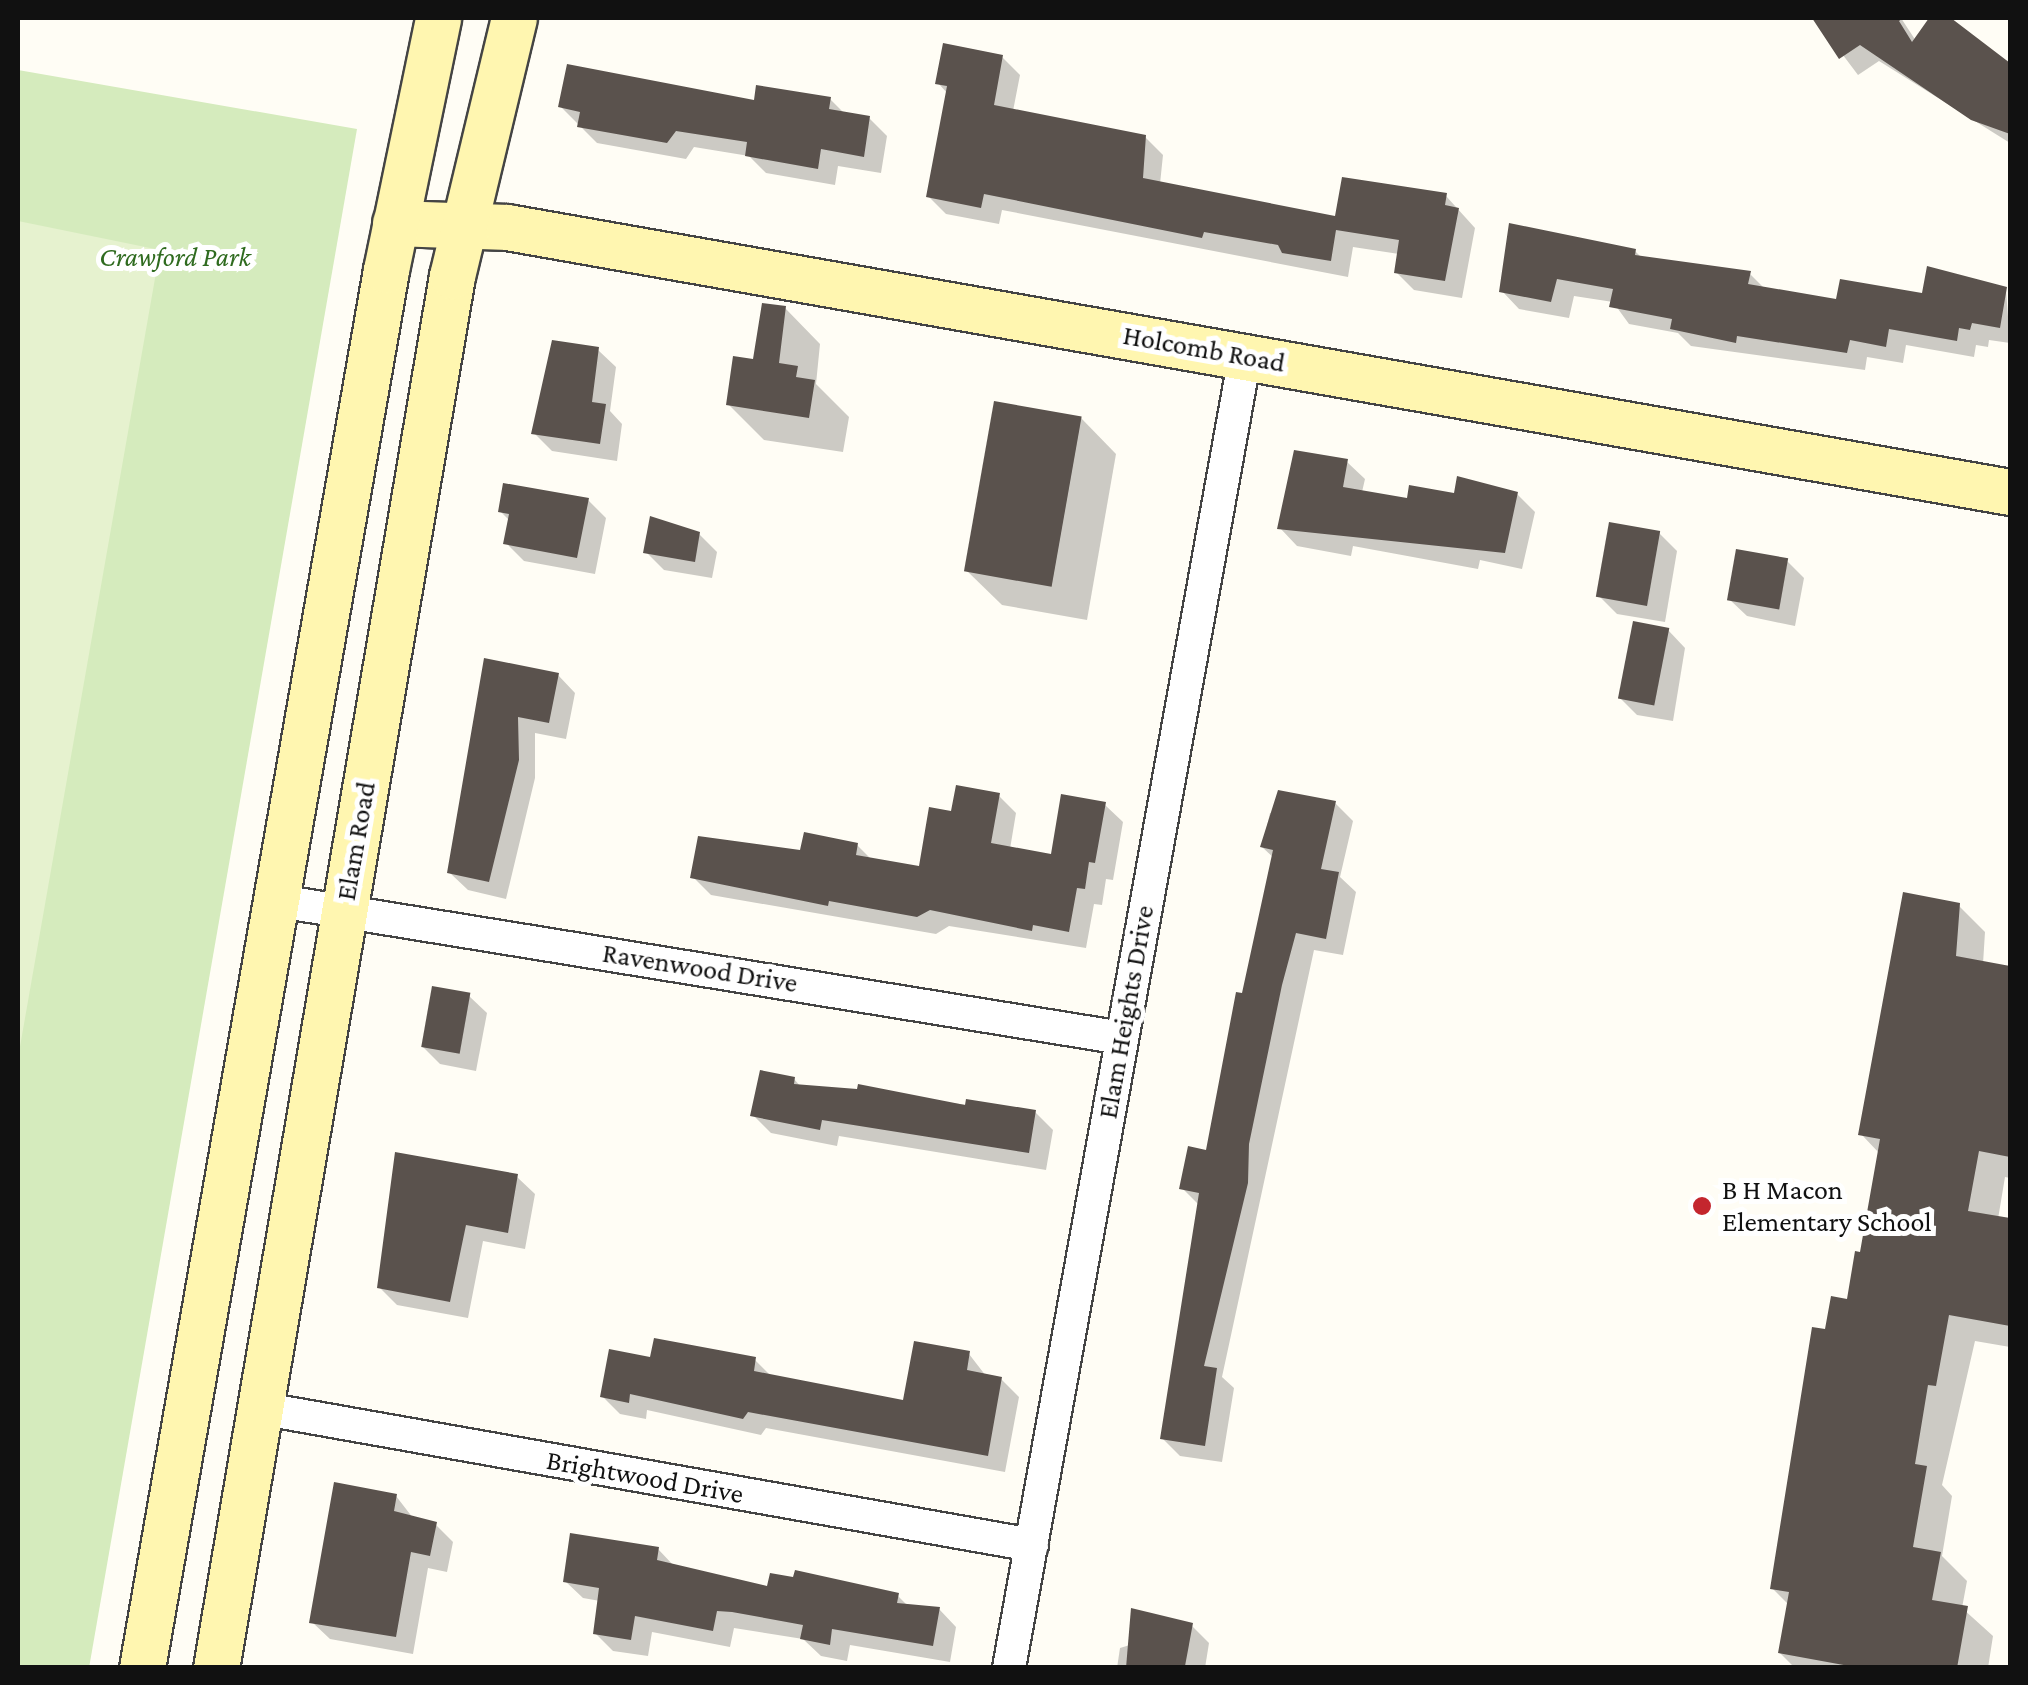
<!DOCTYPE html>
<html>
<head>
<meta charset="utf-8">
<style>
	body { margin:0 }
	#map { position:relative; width:2028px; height:1685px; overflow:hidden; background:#fffdf5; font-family:"Crimson Pro",serif }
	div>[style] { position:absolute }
	.green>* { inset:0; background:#d5ebbd }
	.pitch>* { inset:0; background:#e6f2cf }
	.shadow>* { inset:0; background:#0003 }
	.building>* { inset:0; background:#5a524d; transform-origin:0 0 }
	.roads { filter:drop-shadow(2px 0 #444) drop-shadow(-2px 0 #444) drop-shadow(0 2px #444) drop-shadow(0 -2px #444) }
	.street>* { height:32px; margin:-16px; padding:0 16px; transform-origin:16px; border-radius:16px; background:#fff }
	.secondary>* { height:45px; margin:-22.5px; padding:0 22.5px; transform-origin:22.5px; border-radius:22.5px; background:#fff6b0 }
	.dots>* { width:28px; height:28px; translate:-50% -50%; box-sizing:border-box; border:5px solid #fff; border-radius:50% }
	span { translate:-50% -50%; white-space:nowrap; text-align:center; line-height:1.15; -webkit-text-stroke:10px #fff; paint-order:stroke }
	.park-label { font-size:28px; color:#2f6b1f; font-style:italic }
	.street-label { font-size:28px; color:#111 }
	.poi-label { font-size:28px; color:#111 }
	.left { translate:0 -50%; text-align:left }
	.frame { position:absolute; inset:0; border:20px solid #111; pointer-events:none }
</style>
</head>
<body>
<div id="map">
	<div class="green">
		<i style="clip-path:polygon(18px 70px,357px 129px,89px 1668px,18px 1667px)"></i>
	</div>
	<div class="pitch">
		<i style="clip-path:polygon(18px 221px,160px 250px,18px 1058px)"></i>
	</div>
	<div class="shadow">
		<i style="clip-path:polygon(1815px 18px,1901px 18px,1916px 41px,1932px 18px,1945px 25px,1949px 19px,2010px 66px,2010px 143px,1879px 61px,1858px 75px)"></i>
		<i style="clip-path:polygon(1002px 57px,1020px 75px,1013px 111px,1145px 137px,1163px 155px,1160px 184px,1337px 219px,1446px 196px,1475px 228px,1462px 298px,1414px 290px,1396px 272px,1399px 254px,1353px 247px,1348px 277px,1002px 210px,999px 224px,946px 214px,928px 196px,948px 94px,938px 83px)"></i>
		<i style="clip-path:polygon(830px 99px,845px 114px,869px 118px,887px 136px,881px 173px,838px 166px,835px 185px,766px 173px,749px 156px,694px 147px,686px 159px,597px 143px,561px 107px)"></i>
		<i style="clip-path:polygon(1635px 251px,1643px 259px,1749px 273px,1765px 289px,1838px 302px,2006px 290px,2010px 343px,1989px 340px,1988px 347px,1976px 345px,1974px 357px,1906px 345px,1903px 363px,1867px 357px,1865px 370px,1691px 346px,1678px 333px,1629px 324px,1613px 302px,1574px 296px,1569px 318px,1519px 309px,1502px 291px)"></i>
		<i style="clip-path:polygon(785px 308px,820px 344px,816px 384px,849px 417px,843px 452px,764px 440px,728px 404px)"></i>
		<i style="clip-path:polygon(598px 350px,616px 367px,610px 411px,622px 424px,617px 461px,552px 451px,534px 433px)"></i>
		<i style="clip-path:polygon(1081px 418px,1116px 454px,1087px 620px,1002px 605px,966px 570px)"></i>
		<i style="clip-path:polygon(1347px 462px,1365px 479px,1362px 492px,1409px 501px,1517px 494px,1535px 512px,1522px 569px,1480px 560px,1478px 569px,1353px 546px,1351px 556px,1297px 546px,1280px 528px)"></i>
		<i style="clip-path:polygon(588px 500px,606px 518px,595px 574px,524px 561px,506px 543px,510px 521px,500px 511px)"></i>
		<i style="clip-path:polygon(1659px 533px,1677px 551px,1665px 622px,1617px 614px,1599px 596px)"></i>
		<i style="clip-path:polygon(699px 534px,717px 552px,712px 578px,664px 570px,646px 552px)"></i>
		<i style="clip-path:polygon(1786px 560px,1804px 578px,1795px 626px,1747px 616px,1729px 599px)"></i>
		<i style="clip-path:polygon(1668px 630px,1685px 648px,1673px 721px,1637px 715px,1619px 697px)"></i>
		<i style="clip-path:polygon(487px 661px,558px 675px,575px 693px,566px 739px,535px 733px,535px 778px,506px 899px,468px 890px,450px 873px)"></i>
		<i style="clip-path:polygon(998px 795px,1016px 813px,1010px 849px,1053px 857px,1105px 805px,1123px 822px,1113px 880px,1106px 879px,1102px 905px,1094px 904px,1086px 948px,949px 926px,936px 934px,711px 895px,693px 877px,857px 845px,872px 860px,921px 869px,953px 814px)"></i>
		<i style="clip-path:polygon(1335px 803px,1353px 821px,1340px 877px,1356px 892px,1343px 955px,1314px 950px,1222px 1377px,1234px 1388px,1222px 1462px,1180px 1456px,1162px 1438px,1200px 1206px,1182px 1188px,1208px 1153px,1274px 858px,1262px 847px,1270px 813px)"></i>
		<i style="clip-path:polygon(1958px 905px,1985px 932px,1983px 964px,2010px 969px,2010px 1178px,2005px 1177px,1998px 1219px,2010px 1221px,2010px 1347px,1975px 1341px,1942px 1485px,1952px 1496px,1942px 1556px,1967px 1581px,1962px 1608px,1993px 1636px,1988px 1668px,1795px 1668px,1780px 1653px,1789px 1605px,1772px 1588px,1827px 1332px,1849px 1301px,1862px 1255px,1880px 1154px,1861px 1134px)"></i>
		<i style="clip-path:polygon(469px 996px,487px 1013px,476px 1071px,440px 1064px,423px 1047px)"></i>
		<i style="clip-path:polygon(794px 1079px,801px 1087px,1035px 1112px,1053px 1130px,1046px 1170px,839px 1136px,837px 1146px,771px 1133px,753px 1115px)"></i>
		<i style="clip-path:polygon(517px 1177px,535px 1194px,525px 1249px,483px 1241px,468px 1318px,397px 1305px,379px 1287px)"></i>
		<i style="clip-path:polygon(969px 1354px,986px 1376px,1001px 1379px,1019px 1397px,1005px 1472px,766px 1428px,761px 1435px,647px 1410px,646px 1419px,620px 1414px,602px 1396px,652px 1360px,755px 1360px,772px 1377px,905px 1403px)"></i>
		<i style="clip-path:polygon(396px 1496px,413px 1518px,435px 1524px,453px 1542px,447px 1572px,428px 1568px,413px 1654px,330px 1639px,312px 1622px)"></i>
		<i style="clip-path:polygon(658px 1549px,675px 1567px,769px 1589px,898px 1596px,909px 1607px,939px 1609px,956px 1627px,950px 1662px,850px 1645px,847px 1661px,821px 1656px,803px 1639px,734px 1628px,730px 1647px,652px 1632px,648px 1656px,613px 1651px,595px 1633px,600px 1601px,583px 1598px,565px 1581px)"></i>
		<i style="clip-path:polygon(1192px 1626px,1209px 1643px,1205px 1668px,1117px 1668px,1120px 1648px)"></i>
	</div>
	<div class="building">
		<i style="clip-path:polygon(1812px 18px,1903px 18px,1899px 21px,1912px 42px,1929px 18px,1951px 18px,2010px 63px,2010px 134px,1971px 120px,1860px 45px,1839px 59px)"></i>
		<i style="clip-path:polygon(943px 43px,1003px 55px,994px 105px,1146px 135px,1143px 178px,1335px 216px,1342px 177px,1447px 193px,1445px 205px,1459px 208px,1445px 281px,1394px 273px,1399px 240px,1336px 230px,1331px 261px,1282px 253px,1278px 245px,1204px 232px,1202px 238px,984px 194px,981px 208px,926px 197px,947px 86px,935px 84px)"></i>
		<i style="clip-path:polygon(567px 64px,754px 100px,756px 85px,831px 97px,829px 109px,870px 116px,864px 157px,821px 149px,818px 169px,745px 156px,747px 142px,676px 131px,667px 143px,577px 127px,580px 112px,558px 107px)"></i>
		<i style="clip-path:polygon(1509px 223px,1636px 249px,1635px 255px,1751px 271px,1748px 284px,1836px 299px,1840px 279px,1922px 293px,1927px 266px,2007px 287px,2000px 328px,1972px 323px,1970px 330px,1959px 328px,1957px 341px,1889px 329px,1886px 347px,1850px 340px,1847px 353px,1737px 336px,1736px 343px,1670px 329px,1672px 319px,1609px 307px,1613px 289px,1557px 279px,1551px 302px,1499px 292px)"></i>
		<i style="clip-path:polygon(762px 303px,786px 306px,779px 363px,798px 366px,796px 377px,815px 380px,809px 418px,726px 405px,733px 356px,753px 359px)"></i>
		<i style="clip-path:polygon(552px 340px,599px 347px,592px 402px,606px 404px,600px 444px,531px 434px)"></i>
		<i style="left:994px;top:401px;width:89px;height:173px;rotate:10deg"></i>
		<i style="clip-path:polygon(1294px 450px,1348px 459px,1343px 487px,1407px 498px,1409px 485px,1454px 493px,1457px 476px,1518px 492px,1505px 553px,1277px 529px)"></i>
		<i style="clip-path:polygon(503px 483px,589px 498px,577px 558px,503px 544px,509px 514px,498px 512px)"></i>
		<i style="clip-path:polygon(650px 516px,700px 532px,695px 562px,643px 553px)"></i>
		<i style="left:1609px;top:522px;width:52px;height:76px;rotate:10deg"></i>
		<i style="left:1736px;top:549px;width:53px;height:52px;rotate:10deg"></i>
		<i style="left:1633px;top:621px;width:37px;height:79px;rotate:11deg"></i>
		<i style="clip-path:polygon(484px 658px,559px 673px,549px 723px,518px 717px,519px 760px,489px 882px,447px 873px)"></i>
		<i style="clip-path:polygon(956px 785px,1000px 793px,991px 843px,1051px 854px,1061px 794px,1106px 802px,1095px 863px,1089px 862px,1085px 889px,1077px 888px,1069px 932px,1033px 925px,1032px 931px,930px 910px,917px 917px,829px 901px,828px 906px,690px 878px,698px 836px,800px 850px,804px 832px,858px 843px,856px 855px,919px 866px,929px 807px,951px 811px)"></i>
		<i style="clip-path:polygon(1278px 790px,1336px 801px,1321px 869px,1339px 872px,1326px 939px,1296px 933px,1282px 985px,1249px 1144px,1248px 1183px,1204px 1366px,1217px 1368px,1205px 1446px,1160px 1439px,1199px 1193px,1179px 1189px,1188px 1146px,1206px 1150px,1236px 992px,1242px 993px,1273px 850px,1260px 847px)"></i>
		<i style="clip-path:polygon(1903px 892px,1960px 903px,1956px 956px,2010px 966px,2010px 1157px,1979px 1151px,1968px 1211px,2010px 1218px,2010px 1326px,1949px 1315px,1936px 1386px,1928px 1385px,1915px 1464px,1927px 1466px,1913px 1547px,1941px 1552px,1932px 1600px,1968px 1606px,1957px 1668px,1860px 1668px,1778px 1653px,1789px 1592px,1770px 1589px,1812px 1327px,1825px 1329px,1831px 1296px,1847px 1299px,1855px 1251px,1860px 1252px,1880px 1139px,1858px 1135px)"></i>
		<i style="left:432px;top:986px;width:39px;height:62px;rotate:10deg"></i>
		<i style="clip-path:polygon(760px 1070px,795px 1077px,794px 1084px,857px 1089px,858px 1084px,965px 1105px,966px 1099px,1036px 1110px,1029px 1153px,822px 1120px,820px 1130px,750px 1116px)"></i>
		<i style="clip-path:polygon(395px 1152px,518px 1174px,508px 1233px,466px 1225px,450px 1302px,377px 1288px)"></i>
		<i style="clip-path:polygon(654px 1338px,756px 1357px,754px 1371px,903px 1400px,914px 1341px,970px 1351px,967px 1370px,1002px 1377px,988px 1456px,748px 1412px,743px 1419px,630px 1394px,629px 1403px,600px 1397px,609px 1349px,650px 1357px)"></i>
		<i style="clip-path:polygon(334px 1482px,397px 1494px,394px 1511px,437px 1522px,430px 1556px,411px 1552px,396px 1637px,309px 1623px)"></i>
		<i style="clip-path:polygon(570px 1533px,659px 1547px,657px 1560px,767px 1586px,770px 1573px,793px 1577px,795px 1570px,899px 1593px,897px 1603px,940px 1607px,933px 1646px,832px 1629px,830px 1645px,800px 1639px,803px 1625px,732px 1612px,717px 1611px,713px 1631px,635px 1616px,631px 1640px,593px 1634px,599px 1588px,563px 1582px)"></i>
		<i style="clip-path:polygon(1131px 1608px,1193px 1623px,1185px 1666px,1126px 1668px)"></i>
	</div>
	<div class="roads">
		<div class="street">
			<i style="left:279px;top:901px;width:854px;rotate:9.23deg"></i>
			<i style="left:259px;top:1408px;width:785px;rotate:10.05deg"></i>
			<i style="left:1009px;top:1668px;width:1332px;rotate:-79.8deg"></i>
		</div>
		<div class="secondary">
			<i style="left:395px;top:223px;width:112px;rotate:2deg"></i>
			<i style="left:507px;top:227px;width:1526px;rotate:10deg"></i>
			<i style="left:142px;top:1668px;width:1419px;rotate:-80.1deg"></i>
			<i style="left:386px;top:270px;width:257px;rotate:-78.3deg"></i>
			<i style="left:216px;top:1668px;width:1412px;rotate:-80.38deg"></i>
			<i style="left:452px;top:276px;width:265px;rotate:-76.5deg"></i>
		</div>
	</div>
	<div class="dots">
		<i style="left:1702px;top:1206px;background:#c4262e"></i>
	</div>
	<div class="park-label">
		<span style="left:175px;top:257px">Crawford Park</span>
	</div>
	<div class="street-label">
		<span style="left:1204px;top:349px;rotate:10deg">Holcomb Road</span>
		<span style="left:356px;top:841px;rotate:-80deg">Elam Road</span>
		<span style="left:700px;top:968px;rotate:9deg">Ravenwood Drive</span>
		<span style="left:1126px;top:1012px;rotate:-80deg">Elam Heights Drive</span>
		<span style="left:645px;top:1477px;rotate:10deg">Brightwood Drive</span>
	</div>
	<div class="poi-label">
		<span class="left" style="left:1722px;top:1206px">B H Macon<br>Elementary School</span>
	</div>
	<div class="frame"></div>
</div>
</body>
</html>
